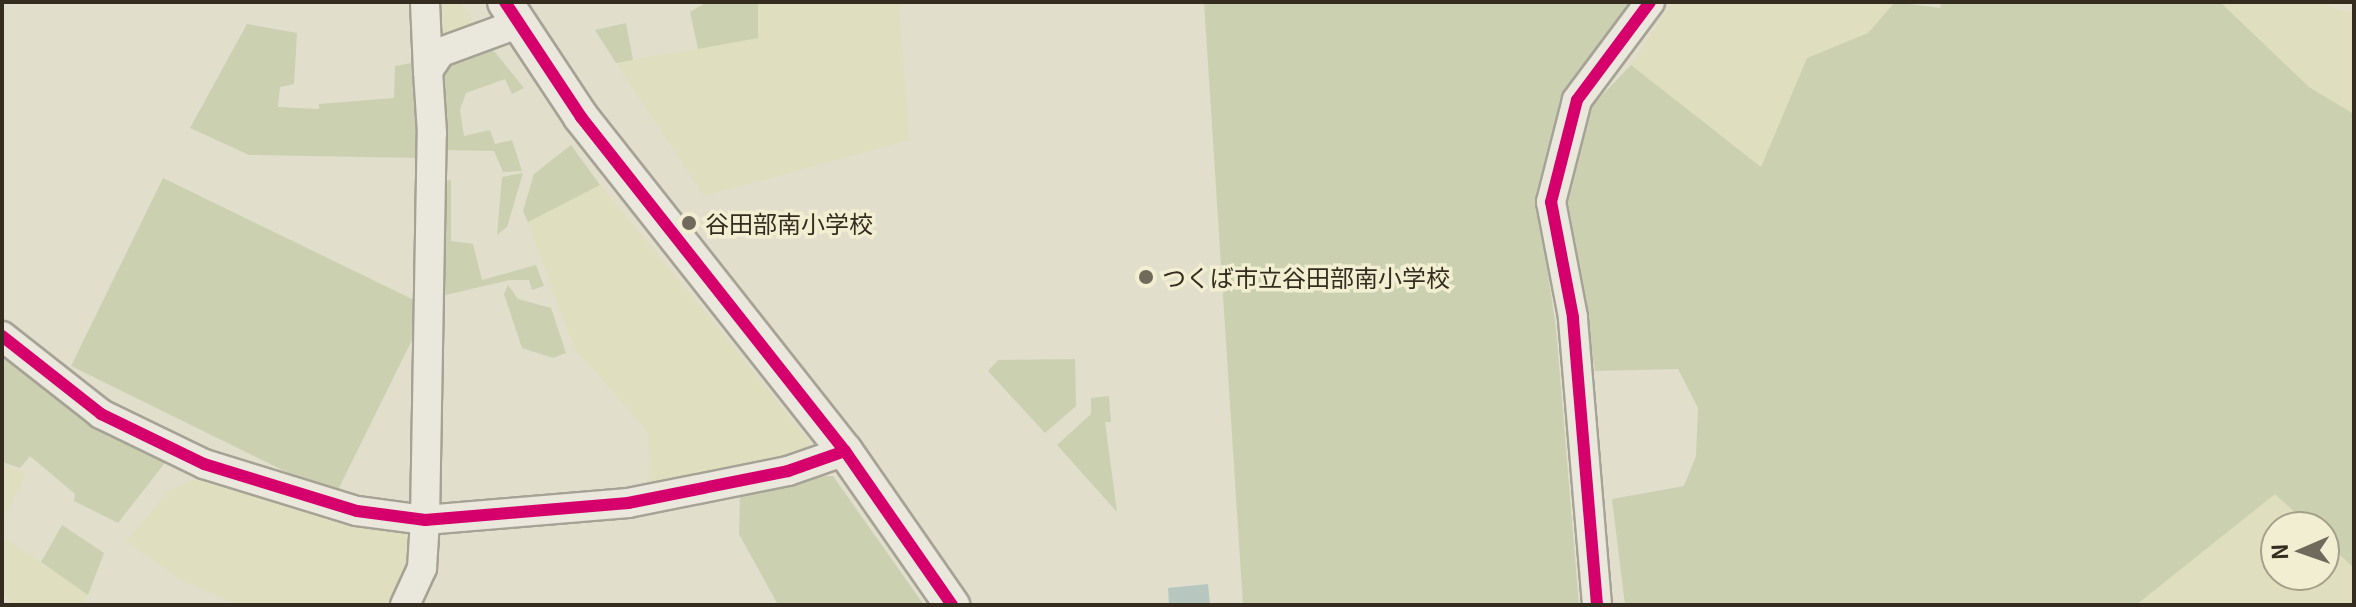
<!DOCTYPE html>
<html>
<head>
<meta charset="utf-8">
<style>
	body { margin:0 }
	#map { position:relative; width:2356px; height:607px; overflow:hidden; background:#e1decc; font-family:Georgia,"Noto Sans JP",serif }
	div>[style] { position:absolute }
	.farmland>* { inset:0; background:#dfdebe }
	.green>* { inset:0; background:#cbd1b0 }
	.water>* { inset:0; background:#b7c7bf }
	.roads { filter:drop-shadow(2px 0 #a6a295) drop-shadow(-2px 0 #a6a295) drop-shadow(0 2px #a6a295) drop-shadow(0 -2px #a6a295) }
	.minor>* { height:28px; margin:-14px; padding:0 14px; transform-origin:14px; border-radius:14px; background:#eae8dd }
	.tertiary>* { height:34px; margin:-17px; padding:0 17px; transform-origin:17px; border-radius:17px; background:#eae8dd }
	.cycleway>* { height:12px; margin:-6px; padding:0 6px; transform-origin:6px; border-radius:6px; background:#d6006c }
	.dots>* { width:22px; height:22px; translate:-50% -50%; box-sizing:border-box; border:4px solid #f1eed2; border-radius:50% }
	span { translate:-50% -50%; white-space:nowrap; text-align:center; line-height:1.15; -webkit-text-stroke:7px #f1eed2; paint-order:stroke }
	.poi-label { font-size:24px; color:#332c1f }
	.left { translate:0 -50%; text-align:left }
	.frame { position:absolute; inset:0; border:4px solid #332c1f; pointer-events:none }
	.north { position:absolute; left:2260px; top:511px; width:80px; height:80px; box-sizing:border-box; background:#f1eed2; border:2px solid #a5a08a; border-radius:50%; rotate:268deg; font-size:22px; font-weight:700; line-height:32px; text-align:center; color:#332c1f }
	.north::after { content:''; display:block; margin:auto; width:28px; height:36px; background:#706a5c; clip-path:polygon(50% 0,100% 100%,50% 72%,0 100%) }
</style>
</head>
<body>
<div id="map">
	<div class="farmland">
		<i style="clip-path:polygon(435px 2px,460px 2px,475px 24px,433px 42px)"></i>
		<i style="clip-path:polygon(758px 2px,899px 2px,909px 140px,704px 196px,616px 63px,758px 38px)"></i>
		<i style="clip-path:polygon(1672px 2px,1895px 2px,1868px 33px,1807px 58px,1762px 167px,1631px 65px)"></i>
		<i style="clip-path:polygon(2220px 2px,2329px 2px,2328px 7px,2354px 13px,2354px 114px,2309px 87px)"></i>
		<i style="clip-path:polygon(600px 185px,706px 313px,818px 452px,649px 485px,648px 432px,574px 348px,528px 222px)"></i>
		<i style="clip-path:polygon(2px 464px,26px 474px,2px 522px)"></i>
		<i style="clip-path:polygon(207px 474px,409px 534px,406px 576px,391px 605px,238px 605px,181px 580px,126px 541px,168px 491px)"></i>
		<i style="clip-path:polygon(2275px 493px,2311px 527px,2276px 527px,2276px 575px,2324px 575px,2324px 540px,2354px 568px,2354px 605px,2136px 605px)"></i>
		<i style="clip-path:polygon(2px 536px,88px 595px,83px 605px,13px 605px,2px 590px)"></i>
	</div>
	<div class="green">
		<i style="clip-path:polygon(707px 2px,758px 2px,758px 38px,698px 49px,690px 12px)"></i>
		<i style="clip-path:polygon(1204px 2px,1632px 2px,1564px 89px,1536px 193px,1556px 328px,1579px 605px,1243px 605px)"></i>
		<i style="clip-path:polygon(1895px 2px,1940px 8px,1941px 2px,2220px 2px,2309px 87px,2354px 114px,2354px 568px,2324px 540px,2324px 527px,2311px 527px,2275px 494px,2136px 605px,1625px 605px,1612px 499px,1684px 486px,1696px 456px,1698px 408px,1678px 369px,1595px 371px,1566px 198px,1587px 111px,1631px 65px,1761px 167px,1807px 58px,1868px 33px)"></i>
		<i style="clip-path:polygon(626px 23px,633px 60px,616px 63px,595px 30px)"></i>
		<i style="clip-path:polygon(247px 24px,297px 33px,294px 84px,280px 87px,278px 107px,319px 109px,319px 104px,394px 98px,395px 66px,417px 62px,423px 158px,249px 155px,190px 128px)"></i>
		<i style="clip-path:polygon(485px 40px,524px 88px,512px 94px,505px 79px,466px 93px,460px 110px,464px 136px,490px 130px,495px 144px,512px 140px,522px 171px,503px 172px,494px 151px,443px 150px,438px 62px)"></i>
		<i style="clip-path:polygon(571px 145px,600px 185px,528px 222px,523px 211px,534px 174px)"></i>
		<i style="clip-path:polygon(523px 173px,507px 227px,497px 235px,502px 177px)"></i>
		<i style="clip-path:polygon(163px 178px,414px 300px,412px 340px,335px 496px,71px 366px)"></i>
		<i style="clip-path:polygon(451px 180px,451px 241px,473px 244px,482px 280px,536px 265px,544px 286px,532px 290px,529px 280px,510px 280px,441px 296px,443px 181px)"></i>
		<i style="clip-path:polygon(508px 285px,518px 299px,551px 308px,566px 353px,553px 358px,522px 348px,504px 294px)"></i>
		<i style="clip-path:polygon(2px 348px,168px 459px,118px 523px,74px 501px,75px 494px,30px 456px,20px 468px,2px 462px)"></i>
		<i style="clip-path:polygon(1075px 359px,1076px 406px,1045px 433px,988px 371px,998px 360px)"></i>
		<i style="clip-path:polygon(1109px 396px,1111px 422px,1105px 422px,1117px 512px,1057px 445px,1091px 414px,1091px 398px)"></i>
		<i style="clip-path:polygon(815px 476px,833px 476px,924px 605px,778px 605px,739px 534px,740px 497px)"></i>
		<i style="clip-path:polygon(62px 525px,104px 553px,88px 595px,41px 562px)"></i>
	</div>
	<div class="water">
		<i style="clip-path:polygon(1208px 584px,1210px 605px,1169px 605px,1168px 588px)"></i>
	</div>
	<div class="roads">
		<div class="minor">
			<i style="left:425px;top:2px;width:69px;rotate:87.5deg"></i>
			<i style="left:2px;top:336px;width:126px;rotate:38.2deg"></i>
			<i style="left:101px;top:414px;width:114px;rotate:25.9deg"></i>
			<i style="left:204px;top:464px;width:160px;rotate:17.1deg"></i>
			<i style="left:357px;top:511px;width:69px;rotate:7.5deg"></i>
			<i style="left:425px;top:520px;width:204px;rotate:-4.8deg"></i>
			<i style="left:628px;top:503px;width:163px;rotate:-11.3deg"></i>
			<i style="left:788px;top:471px;width:60px;rotate:-19.3deg"></i>
			<i style="left:405px;top:605px;width:41px;rotate:-65.3deg"></i>
			<i style="left:422px;top:568px;width:48px;rotate:-86.4deg"></i>
			<i style="left:425px;top:520px;width:387px;rotate:-89deg"></i>
			<i style="left:432px;top:133px;width:62px;rotate:-93.7deg"></i>
			<i style="left:428px;top:71px;width:23px;rotate:-56deg"></i>
			<i style="left:441px;top:52px;width:81px;rotate:-20.2deg"></i>
			<i style="left:1597px;top:605px;width:289px;rotate:-94.8deg"></i>
			<i style="left:1573px;top:317px;width:117px;rotate:-100.8deg"></i>
			<i style="left:1551px;top:202px;width:105px;rotate:-75.7deg"></i>
			<i style="left:1577px;top:100px;width:122px;rotate:-53.3deg"></i>
		</div>
		<div class="tertiary">
			<i style="left:505px;top:2px;width:138px;rotate:56.5deg"></i>
			<i style="left:581px;top:117px;width:426px;rotate:51.7deg"></i>
			<i style="left:845px;top:451px;width:188px;rotate:55.2deg"></i>
		</div>
	</div>
	<div class="cycleway">
		<i style="left:505px;top:2px;width:138px;rotate:56.5deg"></i>
		<i style="left:581px;top:117px;width:426px;rotate:51.7deg"></i>
		<i style="left:845px;top:451px;width:188px;rotate:55.2deg"></i>
		<i style="left:2px;top:336px;width:126px;rotate:38.2deg"></i>
		<i style="left:101px;top:414px;width:114px;rotate:25.9deg"></i>
		<i style="left:204px;top:464px;width:160px;rotate:17.1deg"></i>
		<i style="left:357px;top:511px;width:69px;rotate:7.5deg"></i>
		<i style="left:425px;top:520px;width:204px;rotate:-4.8deg"></i>
		<i style="left:628px;top:503px;width:163px;rotate:-11.3deg"></i>
		<i style="left:788px;top:471px;width:60px;rotate:-19.3deg"></i>
		<i style="left:1597px;top:605px;width:289px;rotate:-94.8deg"></i>
		<i style="left:1573px;top:317px;width:117px;rotate:-100.8deg"></i>
		<i style="left:1551px;top:202px;width:105px;rotate:-75.7deg"></i>
		<i style="left:1577px;top:100px;width:122px;rotate:-53.3deg"></i>
	</div>
	<div class="dots">
		<i style="left:689px;top:223px;background:#706a5c"></i>
		<i style="left:1146px;top:277px;background:#706a5c"></i>
	</div>
	<div class="poi-label">
		<span class="left" style="left:705px;top:223px">谷田部南小学校</span>
		<span class="left" style="left:1162px;top:277px">つくば市立谷田部南小学校</span>
	</div>
	<div class="frame"></div>
	<div class="north">N</div>
</div>
</body>
</html>
